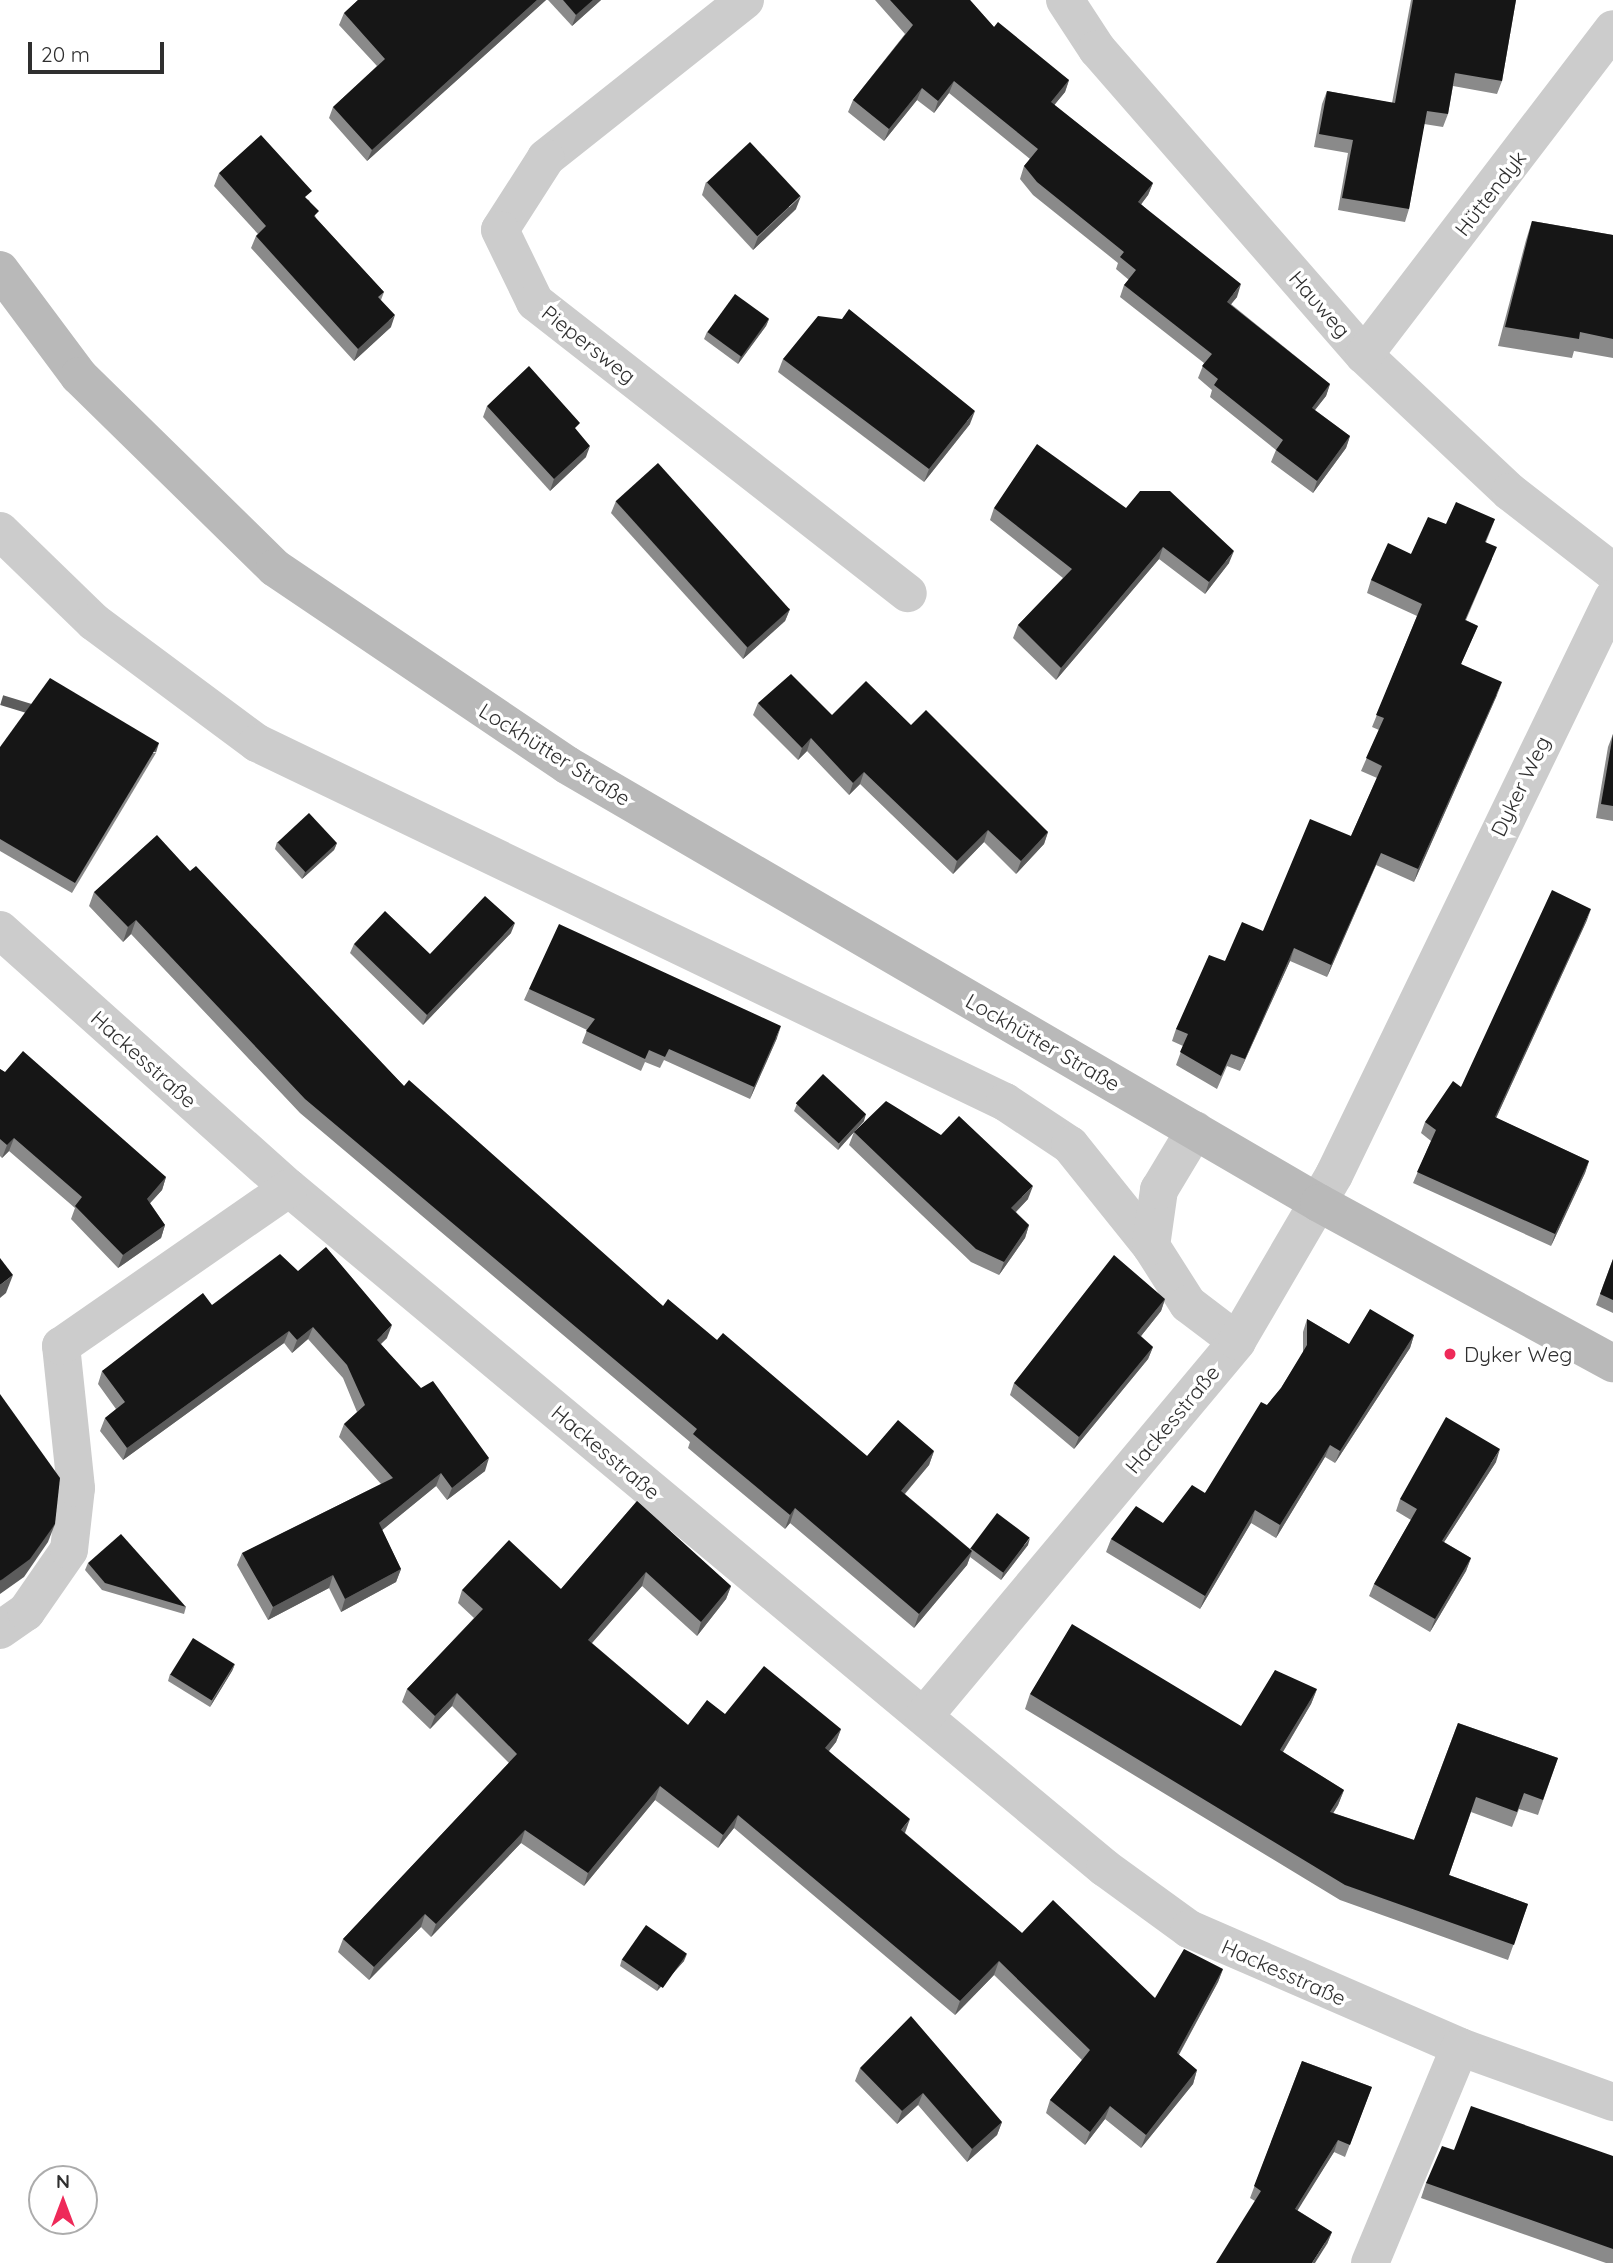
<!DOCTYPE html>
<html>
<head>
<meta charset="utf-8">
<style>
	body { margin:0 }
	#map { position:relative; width:1613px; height:2263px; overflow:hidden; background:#fff; font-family:Quicksand,sans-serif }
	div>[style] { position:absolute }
	.street>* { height:38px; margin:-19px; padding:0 19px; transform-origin:19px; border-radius:19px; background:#ccc }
	.secondary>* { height:38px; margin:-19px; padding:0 19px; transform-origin:19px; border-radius:19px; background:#b9b9b9 }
	.wall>* { inset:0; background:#8a8a8a }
	.shaded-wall>* { inset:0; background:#5c5c5c; transform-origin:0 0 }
	.building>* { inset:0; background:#161616; transform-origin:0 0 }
	.dots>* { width:19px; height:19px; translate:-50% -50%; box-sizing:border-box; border:4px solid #fff; border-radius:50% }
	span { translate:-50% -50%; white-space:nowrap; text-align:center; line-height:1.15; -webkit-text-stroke:7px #fff; paint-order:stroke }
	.street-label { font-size:21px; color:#2f2f2f }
	.poi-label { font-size:21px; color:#2f2f2f }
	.left { translate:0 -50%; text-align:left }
	.north { position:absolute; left:28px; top:2165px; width:70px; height:70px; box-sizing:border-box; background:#fff; border:2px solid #acacac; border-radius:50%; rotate:0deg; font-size:19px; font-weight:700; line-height:28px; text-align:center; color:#2f2f2f }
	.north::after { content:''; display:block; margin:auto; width:24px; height:32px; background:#ee2a59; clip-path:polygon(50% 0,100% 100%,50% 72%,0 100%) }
	.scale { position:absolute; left:28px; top:42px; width:136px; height:32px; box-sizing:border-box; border:4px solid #2f2f2f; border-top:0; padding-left:9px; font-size:21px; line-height:24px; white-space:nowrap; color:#2f2f2f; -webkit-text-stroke:5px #fff; paint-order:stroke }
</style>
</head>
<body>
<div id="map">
	<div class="street">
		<i style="left:745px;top:0;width:254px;rotate:141.6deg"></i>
		<i style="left:546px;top:158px;width:85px;rotate:122.6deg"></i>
		<i style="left:500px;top:230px;width:80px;rotate:64.1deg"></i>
		<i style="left:535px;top:302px;width:473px;rotate:38deg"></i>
		<i style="left:1065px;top:0;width:59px;rotate:56.9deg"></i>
		<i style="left:1097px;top:49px;width:406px;rotate:48.9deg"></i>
		<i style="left:1364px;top:355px;width:200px;rotate:43.2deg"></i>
		<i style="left:1510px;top:492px;width:130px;rotate:37.8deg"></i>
		<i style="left:1364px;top:355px;width:410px;rotate:-52.6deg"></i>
		<i style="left:0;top:531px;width:131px;rotate:44.1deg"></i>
		<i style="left:94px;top:622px;width:203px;rotate:36.6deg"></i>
		<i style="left:257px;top:743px;width:830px;rotate:25.64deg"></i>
		<i style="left:1005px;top:1102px;width:78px;rotate:33.5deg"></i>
		<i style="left:1070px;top:1145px;width:129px;rotate:51.3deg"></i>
		<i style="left:1151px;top:1246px;width:69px;rotate:57.5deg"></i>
		<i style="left:1188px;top:1304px;width:61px;rotate:37.1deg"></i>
		<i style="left:0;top:930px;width:387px;rotate:41.8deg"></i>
		<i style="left:289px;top:1188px;width:1062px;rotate:39.81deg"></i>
		<i style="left:1105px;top:1868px;width:104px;rotate:36deg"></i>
		<i style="left:1189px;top:1929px;width:296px;rotate:23.5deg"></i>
		<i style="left:1460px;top:2047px;width:163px;rotate:19.8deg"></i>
		<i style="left:1151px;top:1246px;width:57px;rotate:-81.9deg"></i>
		<i style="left:1159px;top:1190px;width:70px;rotate:-59deg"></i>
		<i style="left:0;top:1630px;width:32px;rotate:-35deg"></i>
		<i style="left:26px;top:1612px;width:75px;rotate:-55.3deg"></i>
		<i style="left:69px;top:1550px;width:62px;rotate:-83.6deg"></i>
		<i style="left:76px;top:1488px;width:143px;rotate:-96deg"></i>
		<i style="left:61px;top:1346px;width:277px;rotate:-34.7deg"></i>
		<i style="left:924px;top:1716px;width:488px;rotate:-50.1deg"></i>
		<i style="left:1237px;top:1341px;width:192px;rotate:-59.7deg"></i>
		<i style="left:1334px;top:1175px;width:641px;rotate:-64.19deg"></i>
		<i style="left:1370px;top:2263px;width:234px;rotate:-67.4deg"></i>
	</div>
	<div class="secondary">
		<i style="left:0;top:270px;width:132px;rotate:53.3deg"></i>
		<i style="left:79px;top:376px;width:274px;rotate:44.4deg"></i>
		<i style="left:275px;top:568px;width:352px;rotate:34deg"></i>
		<i style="left:567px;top:765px;width:870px;rotate:30.22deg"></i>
		<i style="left:1319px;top:1203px;width:335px;rotate:28.6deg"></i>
	</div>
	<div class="wall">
		<i style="clip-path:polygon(358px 0,546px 0,367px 161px,329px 118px,333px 107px,377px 66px,339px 25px,344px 13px)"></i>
		<i style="clip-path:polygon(548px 0,601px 0,572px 26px)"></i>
		<i style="clip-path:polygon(875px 0,970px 0,994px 27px,1069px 80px,1065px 92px,1054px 105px,1153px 183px,1148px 195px,1141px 204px,1237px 297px,1231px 304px,1330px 384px,1326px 396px,1315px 410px,1350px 436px,1346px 448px,1313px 493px,1271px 462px,1276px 450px,1210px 397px,1212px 390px,1198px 378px,1204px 363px,1120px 297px,1124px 285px,1129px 280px,1116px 269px,1118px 263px,1033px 195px,1020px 179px,1024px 166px,1030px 159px,949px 93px,934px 113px,917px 100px,884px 141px,848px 112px,853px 100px,905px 34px)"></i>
		<i style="clip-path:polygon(1411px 0,1516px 0,1502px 81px,1497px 94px,1453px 86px,1448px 114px,1443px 127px,1424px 124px,1409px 209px,1405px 222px,1338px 210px,1348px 153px,1314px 147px,1322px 104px,1327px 91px,1392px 103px)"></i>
		<i style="clip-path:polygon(219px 173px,309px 200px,316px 218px,384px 292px,381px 300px,391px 327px,354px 361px,251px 248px,256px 236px,258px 234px,214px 186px)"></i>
		<i style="clip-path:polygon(706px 182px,796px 209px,753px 250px,702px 195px)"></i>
		<i style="clip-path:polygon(1532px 221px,1613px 235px,1613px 358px,1574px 351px,1572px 358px,1498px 346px,1526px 240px)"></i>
		<i style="clip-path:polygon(769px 319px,766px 326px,738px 364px,704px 339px,707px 332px)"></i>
		<i style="clip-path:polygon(842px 319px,970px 424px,924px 482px,778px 372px,783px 359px)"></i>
		<i style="clip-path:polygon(487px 406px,577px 431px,586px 457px,550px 491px,483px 417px)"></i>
		<i style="clip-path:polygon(616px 501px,790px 609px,785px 621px,743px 659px,611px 513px)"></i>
		<i style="clip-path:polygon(994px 508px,1126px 508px,1229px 563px,1205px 594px,1159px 559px,1056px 680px,1013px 638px,1018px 625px,1063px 578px,990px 520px)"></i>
		<i style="clip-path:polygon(1495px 519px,1486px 542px,1492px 559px,1466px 620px,1478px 626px,1461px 664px,1497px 695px,1414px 882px,1376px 865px,1327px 977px,1290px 961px,1240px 1071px,1227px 1066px,1217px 1089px,1176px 1065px,1183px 1046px,1172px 1041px,1176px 1029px,1225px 961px,1263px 931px,1351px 836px,1377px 778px,1361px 771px,1379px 730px,1372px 727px,1417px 616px,1367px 593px,1371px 580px,1411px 554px,1446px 524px)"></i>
		<i style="clip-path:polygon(758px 703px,832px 715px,911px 725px,1048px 832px,1044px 844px,1016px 874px,984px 842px,953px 874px,860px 784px,849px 795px,807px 751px,798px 760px,753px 715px)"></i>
		<i style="clip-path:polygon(1613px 734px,1613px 821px,1596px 818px,1608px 747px)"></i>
		<i style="clip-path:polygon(0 747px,156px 753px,72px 893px,0 851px)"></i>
		<i style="clip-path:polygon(277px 842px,337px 843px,334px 850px,302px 879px,275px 849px)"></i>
		<i style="clip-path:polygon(190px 871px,404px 1086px,663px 1306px,717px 1340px,867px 1456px,934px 1451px,929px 1465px,905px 1494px,970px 1549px,970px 1548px,1028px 1545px,1001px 1580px,970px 1557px,967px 1565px,914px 1628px,790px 1523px,785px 1529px,707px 1464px,688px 1448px,690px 1442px,300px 1113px,131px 934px,123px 942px,89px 906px,94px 892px)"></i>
		<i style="clip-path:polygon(1587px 920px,1496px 1118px,1589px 1161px,1585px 1173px,1551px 1246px,1413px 1183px,1431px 1141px,1421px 1133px,1425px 1122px,1461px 1087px)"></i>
		<i style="clip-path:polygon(511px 933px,423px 1025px,350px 953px,354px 944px,430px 954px)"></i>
		<i style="clip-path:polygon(529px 989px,777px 1038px,750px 1099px,664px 1060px,660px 1068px,645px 1062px,641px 1071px,582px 1043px,587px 1030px,524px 1000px)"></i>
		<i style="clip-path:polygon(0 1069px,166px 1177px,162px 1190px,150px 1203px,165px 1225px,161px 1238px,118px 1268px,71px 1219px,75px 1208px,9px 1151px,2px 1158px,0 1156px)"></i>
		<i style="clip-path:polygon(797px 1104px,864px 1121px,855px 1131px,1028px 1199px,1016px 1212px,1029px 1225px,1025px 1238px,999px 1275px,971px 1262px,849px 1145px,854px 1132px,838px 1150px,794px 1111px)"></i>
		<i style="clip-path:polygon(1613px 1259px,1613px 1313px,1596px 1305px)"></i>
		<i style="clip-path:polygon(298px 1271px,387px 1338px,381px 1344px,485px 1471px,447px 1500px,436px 1486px,382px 1530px,401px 1569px,396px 1582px,341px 1612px,329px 1588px,268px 1620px,237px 1565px,242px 1553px,381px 1484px,339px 1437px,344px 1424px,357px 1412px,343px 1378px,308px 1339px,292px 1353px,284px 1343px,123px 1460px,100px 1431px,105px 1418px,116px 1409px,98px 1384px,102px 1371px,212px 1305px)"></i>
		<i style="clip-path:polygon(1165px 1299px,1161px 1311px,1141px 1336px,1153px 1347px,1148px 1359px,1074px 1449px,1010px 1395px,1014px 1383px)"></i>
		<i style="clip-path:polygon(1307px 1319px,1349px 1344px,1414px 1335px,1410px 1348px,1335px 1463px,1325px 1457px,1276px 1538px,1251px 1523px,1200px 1609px,1106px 1552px,1111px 1539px,1163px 1523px,1205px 1493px,1267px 1405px,1281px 1388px,1303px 1353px,1303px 1332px)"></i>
		<i style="clip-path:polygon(1496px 1462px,1444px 1542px,1471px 1558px,1466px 1571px,1430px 1632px,1369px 1596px,1374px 1584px,1411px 1520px,1396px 1511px,1400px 1499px)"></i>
		<i style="clip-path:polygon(637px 1501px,731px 1586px,726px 1599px,697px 1636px,642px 1586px,592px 1643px,688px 1725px,725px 1714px,841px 1729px,836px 1742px,829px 1751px,905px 1833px,1022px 1933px,1155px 1998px,1223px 1969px,1218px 1982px,1179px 2055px,1197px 2070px,1193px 2084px,1141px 2148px,1105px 2119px,1085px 2145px,1046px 2113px,1050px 2100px,1082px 2060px,994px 1975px,955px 2015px,734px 1828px,718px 1848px,655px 1800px,584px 1886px,521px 1843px,431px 1937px,421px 1927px,369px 1980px,338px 1952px,343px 1939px,509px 1763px,452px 1706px,430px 1729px,402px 1702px,407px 1689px,474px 1618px,458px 1603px,462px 1590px,561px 1589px)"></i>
		<i style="clip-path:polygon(88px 1563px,186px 1607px,184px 1614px,102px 1590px,85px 1570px)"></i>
		<i style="clip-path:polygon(235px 1664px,232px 1671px,210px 1707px,168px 1681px,170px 1674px)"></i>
		<i style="clip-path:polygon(1317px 1689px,1311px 1704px,1283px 1752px,1344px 1790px,1338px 1805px,1333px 1813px,1414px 1840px,1458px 1723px,1558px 1758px,1538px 1815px,1519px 1809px,1512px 1827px,1471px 1812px,1449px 1875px,1528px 1904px,1508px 1960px,1340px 1900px,1025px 1709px,1030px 1694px,1241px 1726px)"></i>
		<i style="clip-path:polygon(622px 1959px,684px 1961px,657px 1991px,620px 1966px)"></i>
		<i style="clip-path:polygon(1302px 2061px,1372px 2087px,1345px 2157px,1334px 2152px,1297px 2210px,1332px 2232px,1327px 2244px,1250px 2198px)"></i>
		<i style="clip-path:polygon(860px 2068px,1002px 2122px,997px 2135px,967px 2162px,918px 2105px,897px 2124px,855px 2081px)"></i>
		<i style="clip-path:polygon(1454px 2150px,1613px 2156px,1613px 2263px,1606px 2263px,1421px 2198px,1426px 2183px)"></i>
	</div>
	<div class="shaded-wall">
		<i style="clip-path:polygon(537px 0,546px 0,367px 161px,372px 150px)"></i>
		<i style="clip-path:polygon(593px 0,601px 0,572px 26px,576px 15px)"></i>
		<i style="clip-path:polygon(1069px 80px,1065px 92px,1047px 114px,1051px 102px)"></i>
		<i style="clip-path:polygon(954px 81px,949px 93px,934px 113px,938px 101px)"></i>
		<i style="clip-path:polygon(922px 88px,917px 100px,884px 141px,889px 129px)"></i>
		<i style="clip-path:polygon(1153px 183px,1148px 195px,1134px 214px,1138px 202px)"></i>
		<i style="clip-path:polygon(801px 196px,796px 209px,753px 250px,758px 237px)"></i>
		<i style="clip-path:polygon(1241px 284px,1237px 297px,1223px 314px,1227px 302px)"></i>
		<i style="clip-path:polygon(395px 315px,391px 327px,354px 361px,358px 349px)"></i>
		<i style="clip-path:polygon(769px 319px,766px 326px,738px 364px,740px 357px)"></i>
		<i style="clip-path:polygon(1330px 384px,1326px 396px,1307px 420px,1312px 408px)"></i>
		<i style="clip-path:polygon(975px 411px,970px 424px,924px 482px,929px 469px)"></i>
		<i style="clip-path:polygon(1350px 436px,1346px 448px,1313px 493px,1317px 481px)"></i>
		<i style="clip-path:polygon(590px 446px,586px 457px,550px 491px,554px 479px)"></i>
		<i style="clip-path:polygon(1163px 547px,1159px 559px,1056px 680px,1061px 668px)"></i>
		<i style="clip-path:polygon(1234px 551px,1229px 563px,1205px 594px,1209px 582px)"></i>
		<i style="clip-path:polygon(790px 609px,785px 621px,743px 659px,747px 647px)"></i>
		<i style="clip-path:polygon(1502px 682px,1497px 695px,1414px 882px,1418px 869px)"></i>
		<i style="clip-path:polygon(811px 738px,807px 751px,798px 760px,802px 748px)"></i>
		<i style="left:159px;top:743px;width:10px;height:163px;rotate:107deg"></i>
		<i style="clip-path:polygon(864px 772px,860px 784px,849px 795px,853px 783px)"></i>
		<i style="clip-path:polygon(988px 830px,984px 842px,953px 874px,957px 861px)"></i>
		<i style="clip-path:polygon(1048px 832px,1044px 844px,1016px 874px,1021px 861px)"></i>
		<i style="clip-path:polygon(337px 843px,334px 850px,302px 879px,305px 872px)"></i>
		<i style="clip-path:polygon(1381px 853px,1376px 865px,1327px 977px,1331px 965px)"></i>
		<i style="clip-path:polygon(1591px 909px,1587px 920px,1491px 1129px,1495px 1117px)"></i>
		<i style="clip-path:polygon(136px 920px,131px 934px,123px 942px,128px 927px)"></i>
		<i style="clip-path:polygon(515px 923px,511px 933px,423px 1025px,427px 1015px)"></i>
		<i style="clip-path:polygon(1294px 948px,1290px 961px,1240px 1071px,1245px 1059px)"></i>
		<i style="clip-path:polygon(781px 1026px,777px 1038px,750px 1099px,754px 1087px)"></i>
		<i style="clip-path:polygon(866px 1114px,864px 1121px,838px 1150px,840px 1143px)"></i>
		<i style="clip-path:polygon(14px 1138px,9px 1151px,2px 1158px,7px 1145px)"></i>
		<i style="clip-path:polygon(1589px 1161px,1585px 1173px,1551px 1246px,1555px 1234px)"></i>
		<i style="clip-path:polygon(166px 1177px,162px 1190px,142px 1212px,147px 1199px)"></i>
		<i style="clip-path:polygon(1033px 1186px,1028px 1199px,1007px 1221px,1011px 1208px)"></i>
		<i style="clip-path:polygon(165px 1225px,161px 1238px,118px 1268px,123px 1255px)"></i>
		<i style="clip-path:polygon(1029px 1225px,1025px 1238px,999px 1275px,1004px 1262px)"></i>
		<i style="clip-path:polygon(13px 1275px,6px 1293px,0 1298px,0 1285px)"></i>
		<i style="clip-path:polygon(1165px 1299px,1161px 1311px,1133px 1346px,1137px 1333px)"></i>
		<i style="clip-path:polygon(392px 1325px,387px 1338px,372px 1352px,377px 1340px)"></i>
		<i style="clip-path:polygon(313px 1327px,308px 1339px,292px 1353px,297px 1340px)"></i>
		<i style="clip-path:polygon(289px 1331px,284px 1343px,123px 1460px,127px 1448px)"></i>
		<i style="clip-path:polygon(1414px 1335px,1410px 1348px,1335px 1463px,1340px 1451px)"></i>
		<i style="clip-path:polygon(1153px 1347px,1148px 1359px,1074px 1449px,1079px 1437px)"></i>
		<i style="clip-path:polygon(1330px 1445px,1325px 1457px,1276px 1538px,1280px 1525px)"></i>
		<i style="clip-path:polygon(1500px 1449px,1496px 1462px,1437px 1553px,1442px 1541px)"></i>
		<i style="clip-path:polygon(934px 1451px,929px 1465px,895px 1505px,901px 1491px)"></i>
		<i style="clip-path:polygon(489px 1458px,485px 1471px,447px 1500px,452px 1488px)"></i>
		<i style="clip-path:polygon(441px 1473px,436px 1486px,375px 1536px,379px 1523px)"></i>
		<i style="clip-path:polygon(795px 1508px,790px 1523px,785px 1529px,790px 1515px)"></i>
		<i style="clip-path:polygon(1255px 1510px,1251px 1523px,1200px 1609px,1205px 1596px)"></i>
		<i style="clip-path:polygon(55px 1524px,48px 1542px,24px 1577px,0 1594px,0 1581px)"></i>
		<i style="clip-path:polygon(1030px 1538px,1028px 1545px,1001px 1580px,1003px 1573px)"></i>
		<i style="clip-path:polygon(972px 1551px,967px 1565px,914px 1628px,919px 1614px)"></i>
		<i style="clip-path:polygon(1471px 1558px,1466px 1571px,1430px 1632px,1435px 1619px)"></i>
		<i style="clip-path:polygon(401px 1569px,396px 1582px,341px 1612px,345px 1599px)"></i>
		<i style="clip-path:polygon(646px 1572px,642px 1586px,583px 1653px,588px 1640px)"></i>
		<i style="clip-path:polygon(333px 1575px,329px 1588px,268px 1620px,273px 1607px)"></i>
		<i style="clip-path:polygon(731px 1586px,726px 1599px,697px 1636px,701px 1622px)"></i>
		<i style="clip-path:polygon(235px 1664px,232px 1671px,210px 1707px,213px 1700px)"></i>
		<i style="clip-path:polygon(1317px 1689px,1311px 1704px,1275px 1765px,1280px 1750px)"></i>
		<i style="clip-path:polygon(457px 1693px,452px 1706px,430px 1729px,435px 1716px)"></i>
		<i style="clip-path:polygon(841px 1729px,836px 1742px,820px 1762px,825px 1748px)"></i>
		<i style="clip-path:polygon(660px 1786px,655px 1800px,584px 1886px,588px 1873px)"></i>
		<i style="clip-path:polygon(1344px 1790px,1338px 1805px,1325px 1827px,1330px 1812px)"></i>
		<i style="clip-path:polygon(738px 1815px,734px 1828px,718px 1848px,723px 1835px)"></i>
		<i style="clip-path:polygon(910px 1819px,905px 1833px,896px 1844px,901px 1830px)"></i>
		<i style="clip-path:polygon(525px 1830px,521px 1843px,431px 1937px,436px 1924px)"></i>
		<i style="clip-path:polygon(425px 1914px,421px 1927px,369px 1980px,374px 1967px)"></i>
		<i style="clip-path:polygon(687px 1954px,684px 1961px,657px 1991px,659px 1984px)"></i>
		<i style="clip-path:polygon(999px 1961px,994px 1975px,955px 2015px,960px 2001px)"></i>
		<i style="clip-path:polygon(1223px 1969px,1218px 1982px,1172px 2067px,1177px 2053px)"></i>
		<i style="clip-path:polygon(1197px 2070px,1193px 2084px,1141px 2148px,1146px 2135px)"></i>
		<i style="clip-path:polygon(923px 2093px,918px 2105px,897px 2124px,902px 2111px)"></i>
		<i style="clip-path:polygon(1110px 2106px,1105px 2119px,1085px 2145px,1090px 2132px)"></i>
		<i style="clip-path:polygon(1002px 2122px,997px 2135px,967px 2162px,972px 2149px)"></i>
		<i style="clip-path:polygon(1338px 2140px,1334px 2152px,1291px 2221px,1295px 2209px)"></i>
		<i style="clip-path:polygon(1332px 2232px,1327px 2244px,1315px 2263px,1312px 2263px)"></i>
	</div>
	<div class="building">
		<i style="clip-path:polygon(358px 0,537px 0,372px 150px,333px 107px,385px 59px,344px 13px)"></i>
		<i style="clip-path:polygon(563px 0,593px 0,576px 15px)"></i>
		<i style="clip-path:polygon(890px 0,970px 0,994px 27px,998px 22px,1069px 80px,1051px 102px,1153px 183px,1138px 202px,1241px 284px,1227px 302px,1330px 384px,1312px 408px,1350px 436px,1317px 481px,1276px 450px,1283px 440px,1214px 385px,1218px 379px,1202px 366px,1212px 354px,1124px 285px,1136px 270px,1120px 257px,1124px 252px,1037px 182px,1024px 166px,1038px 149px,954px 81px,938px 101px,922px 88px,889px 129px,853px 100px,913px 25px)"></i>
		<i style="clip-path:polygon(1413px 0,1516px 0,1502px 81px,1455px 73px,1448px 114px,1427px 111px,1409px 209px,1342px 198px,1353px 140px,1319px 134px,1327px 91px,1395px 103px)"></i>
		<i style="clip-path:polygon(261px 135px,312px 191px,305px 197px,319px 211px,314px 216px,384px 292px,378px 297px,395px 315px,358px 349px,256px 236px,266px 226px,219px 173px)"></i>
		<i style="left:750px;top:142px;width:74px;height:59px;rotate:47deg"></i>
		<i style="clip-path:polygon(1532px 221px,1613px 235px,1613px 339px,1580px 332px,1579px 339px,1505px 327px)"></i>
		<i style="left:735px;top:294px;width:42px;height:47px;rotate:36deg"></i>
		<i style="clip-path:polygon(849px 309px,975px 411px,929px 469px,783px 359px,818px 316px,842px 319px)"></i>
		<i style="clip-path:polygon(529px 366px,580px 423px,575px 428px,590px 446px,554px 479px,487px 406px)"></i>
		<i style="clip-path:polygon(1037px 444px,1126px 508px,1140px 491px,1170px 491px,1234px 551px,1209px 582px,1163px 547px,1061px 668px,1018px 625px,1072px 569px,994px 508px)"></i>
		<i style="left:658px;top:463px;width:197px;height:57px;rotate:48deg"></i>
		<i style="clip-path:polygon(1456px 502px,1495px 519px,1485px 542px,1497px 547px,1465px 620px,1478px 626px,1461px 664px,1502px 682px,1418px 869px,1381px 853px,1331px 965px,1294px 948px,1245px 1059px,1231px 1054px,1221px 1076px,1180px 1052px,1188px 1034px,1176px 1029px,1209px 955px,1225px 961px,1242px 922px,1263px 931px,1310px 819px,1351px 836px,1382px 766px,1366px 758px,1384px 718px,1376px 715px,1422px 604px,1371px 580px,1388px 543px,1411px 554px,1428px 517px,1446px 524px)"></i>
		<i style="clip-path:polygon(791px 674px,832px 715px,866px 681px,911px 725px,926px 710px,1048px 832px,1021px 861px,988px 830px,957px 861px,864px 772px,853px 783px,811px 738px,802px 748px,758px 703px)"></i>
		<i style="clip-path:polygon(50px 678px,159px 743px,75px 883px,0 839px,0 747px)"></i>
		<i style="clip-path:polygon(1613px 734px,1613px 806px,1601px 804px)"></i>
		<i style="left:309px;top:813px;width:41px;height:43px;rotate:47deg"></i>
		<i style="clip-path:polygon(157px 835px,190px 871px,196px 866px,404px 1086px,409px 1080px,663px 1306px,668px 1299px,717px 1340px,723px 1333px,867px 1456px,898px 1420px,934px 1451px,901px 1491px,972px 1551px,919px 1614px,795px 1508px,790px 1515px,712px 1450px,693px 1434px,697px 1429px,305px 1099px,136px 920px,128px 927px,94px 892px)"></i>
		<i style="clip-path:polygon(1552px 890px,1591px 909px,1495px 1117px,1589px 1161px,1555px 1234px,1417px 1172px,1436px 1130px,1425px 1122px,1453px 1081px,1461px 1087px)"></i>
		<i style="clip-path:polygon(485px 896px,515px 923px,427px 1015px,354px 944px,385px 911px,430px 954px)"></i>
		<i style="clip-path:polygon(559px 924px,781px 1026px,754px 1087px,669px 1049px,665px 1057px,649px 1050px,645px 1059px,586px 1031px,595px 1019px,529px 989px)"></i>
		<i style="clip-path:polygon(23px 1051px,166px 1177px,147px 1199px,165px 1225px,123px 1255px,75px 1206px,82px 1197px,14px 1138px,7px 1145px,0 1139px,0 1069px,5px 1072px)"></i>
		<i style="left:823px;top:1074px;width:59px;height:40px;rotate:43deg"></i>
		<i style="clip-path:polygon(886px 1101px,941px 1135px,959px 1116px,1033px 1186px,1011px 1208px,1029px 1225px,1004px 1262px,976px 1249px,854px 1132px)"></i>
		<i style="clip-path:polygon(326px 1247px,392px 1325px,377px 1340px,421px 1388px,433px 1381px,489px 1458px,452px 1488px,441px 1473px,379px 1523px,401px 1569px,345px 1599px,333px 1575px,273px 1607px,242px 1553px,393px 1478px,344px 1424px,365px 1405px,347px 1365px,313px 1327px,297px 1340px,289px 1331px,127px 1448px,105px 1418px,125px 1402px,102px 1371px,203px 1293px,212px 1305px,280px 1254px,298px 1271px)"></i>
		<i style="clip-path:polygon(1114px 1255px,1165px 1299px,1137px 1333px,1153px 1347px,1079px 1437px,1014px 1383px)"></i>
		<i style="clip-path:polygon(0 1258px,13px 1275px,0 1285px)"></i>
		<i style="clip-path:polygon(1613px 1259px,1613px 1300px,1600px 1294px)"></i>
		<i style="clip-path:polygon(1370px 1309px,1414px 1335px,1340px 1451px,1330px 1445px,1280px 1525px,1255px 1510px,1205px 1596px,1111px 1539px,1136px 1506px,1163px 1523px,1192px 1485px,1205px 1493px,1261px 1402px,1267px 1405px,1281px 1388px,1307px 1345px,1307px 1319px,1349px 1344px)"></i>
		<i style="clip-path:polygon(0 1394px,60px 1478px,55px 1524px,30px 1559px,0 1581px)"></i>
		<i style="clip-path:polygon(1446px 1417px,1500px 1449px,1442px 1541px,1471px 1558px,1435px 1619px,1374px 1584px,1417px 1509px,1400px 1499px)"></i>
		<i style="clip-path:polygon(637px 1501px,731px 1586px,701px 1622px,646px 1572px,588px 1640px,688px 1725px,707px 1700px,725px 1714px,764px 1666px,841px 1729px,825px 1748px,910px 1819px,901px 1830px,1022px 1933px,1053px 1900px,1155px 1998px,1184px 1949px,1223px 1969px,1177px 2053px,1197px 2070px,1146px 2135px,1110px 2106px,1090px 2132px,1050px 2100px,1090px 2050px,999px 1961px,960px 2001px,738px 1815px,723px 1835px,660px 1786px,588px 1873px,525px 1830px,436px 1924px,425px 1914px,374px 1967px,343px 1939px,517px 1754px,457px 1693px,435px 1716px,407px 1689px,483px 1609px,462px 1590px,509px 1540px,561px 1589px)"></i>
		<i style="left:997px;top:1513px;width:41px;height:44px;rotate:37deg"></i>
		<i style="clip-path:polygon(121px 1534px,186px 1607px,105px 1583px,88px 1563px)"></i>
		<i style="clip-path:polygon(1072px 1624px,1241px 1726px,1275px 1670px,1317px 1689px,1280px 1750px,1344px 1790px,1330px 1812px,1414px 1840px,1458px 1723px,1558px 1758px,1543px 1800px,1524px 1793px,1517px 1812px,1476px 1797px,1449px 1875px,1528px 1904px,1514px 1945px,1345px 1885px,1030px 1694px)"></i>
		<i style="left:193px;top:1638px;width:49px;height:43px;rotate:32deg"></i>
		<i style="left:646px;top:1925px;width:50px;height:42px;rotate:35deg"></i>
		<i style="clip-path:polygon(911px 2016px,1002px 2122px,972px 2149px,923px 2093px,902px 2111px,860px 2068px)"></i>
		<i style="clip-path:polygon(1302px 2061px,1372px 2087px,1350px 2145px,1338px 2140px,1295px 2209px,1332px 2232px,1312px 2263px,1216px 2263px,1261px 2191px,1254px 2186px)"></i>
		<i style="clip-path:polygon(1471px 2106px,1613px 2156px,1613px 2249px,1426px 2183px,1442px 2146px,1454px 2150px)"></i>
	</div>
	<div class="dots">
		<i style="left:1450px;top:1354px;background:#ee2a59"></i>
	</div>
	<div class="street-label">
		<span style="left:1490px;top:193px;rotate:-52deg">Hüttendyk</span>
		<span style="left:1320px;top:304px;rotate:49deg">Hauweg</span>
		<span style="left:589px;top:344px;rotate:38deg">Piepersweg</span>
		<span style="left:555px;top:754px;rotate:32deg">Lockhütter Straße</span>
		<span style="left:1520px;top:786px;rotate:-64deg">Dyker Weg</span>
		<span style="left:1043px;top:1042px;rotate:30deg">Lockhütter Straße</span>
		<span style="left:144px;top:1059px;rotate:42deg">Hackesstraße</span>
		<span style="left:1172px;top:1419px;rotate:-50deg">Hackesstraße</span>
		<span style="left:606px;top:1452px;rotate:40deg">Hackesstraße</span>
		<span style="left:1284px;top:1972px;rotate:24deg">Hackesstraße</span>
	</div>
	<div class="poi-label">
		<span class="left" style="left:1464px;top:1354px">Dyker Weg</span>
	</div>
	<div class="north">N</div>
	<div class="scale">20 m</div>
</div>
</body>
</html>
